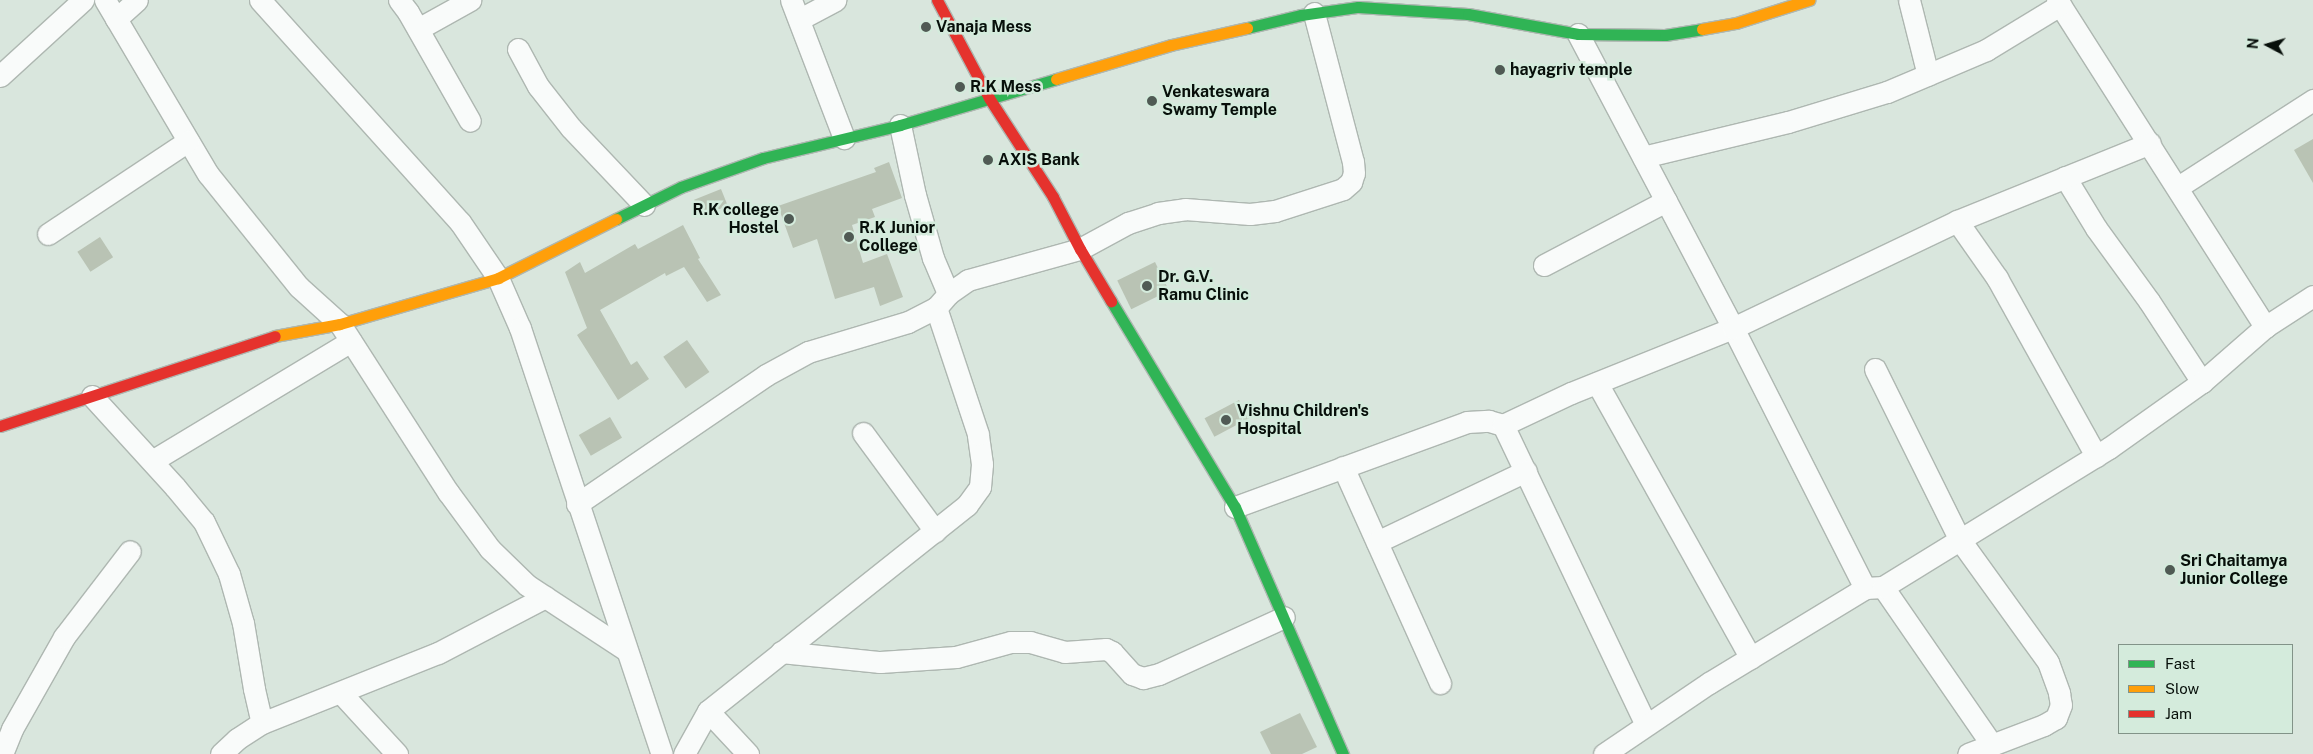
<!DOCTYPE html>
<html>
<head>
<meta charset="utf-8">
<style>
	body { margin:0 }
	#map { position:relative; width:2313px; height:754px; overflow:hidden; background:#d9e6dd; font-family:"Public Sans",sans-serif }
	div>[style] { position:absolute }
	.building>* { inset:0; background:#b9c3b4; transform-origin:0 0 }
	.roads { filter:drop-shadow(1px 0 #aeb7b1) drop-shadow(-1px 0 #aeb7b1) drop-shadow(0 1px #aeb7b1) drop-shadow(0 -1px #aeb7b1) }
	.street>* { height:21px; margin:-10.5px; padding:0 10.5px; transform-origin:10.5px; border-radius:10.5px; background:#f9fbfa }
	.fast>* { height:11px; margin:-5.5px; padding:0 5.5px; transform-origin:5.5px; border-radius:5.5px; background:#30b455 }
	.slow>* { height:11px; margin:-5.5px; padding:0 5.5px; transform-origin:5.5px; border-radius:5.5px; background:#ff9f0a }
	.jam>* { height:11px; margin:-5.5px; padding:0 5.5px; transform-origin:5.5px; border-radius:5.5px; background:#e5322d }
	.dots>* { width:14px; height:14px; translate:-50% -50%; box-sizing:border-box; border:2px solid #d4ebdc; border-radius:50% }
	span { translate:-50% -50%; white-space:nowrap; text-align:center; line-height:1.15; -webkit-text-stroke:5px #d4ebdc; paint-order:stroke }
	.poi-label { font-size:16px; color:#070f0a; font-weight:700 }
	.left { translate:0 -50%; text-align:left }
	.right { translate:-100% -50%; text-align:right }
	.legend { position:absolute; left:2118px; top:644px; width:175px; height:90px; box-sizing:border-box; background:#d4ebdc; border:1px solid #829388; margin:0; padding:6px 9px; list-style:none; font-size:15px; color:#070f0a }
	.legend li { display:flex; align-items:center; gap:10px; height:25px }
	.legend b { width:25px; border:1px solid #829388 }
	.north { position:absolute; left:2243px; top:20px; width:50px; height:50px; -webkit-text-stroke:4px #d4ebdc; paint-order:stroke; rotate:276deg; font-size:14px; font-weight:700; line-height:20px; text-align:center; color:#070f0a }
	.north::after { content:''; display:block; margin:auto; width:18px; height:22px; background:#070f0a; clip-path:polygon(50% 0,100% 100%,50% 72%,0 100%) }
</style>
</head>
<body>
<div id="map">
	<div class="building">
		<i style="clip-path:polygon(2313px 139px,2313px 183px,2294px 150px)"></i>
		<i style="clip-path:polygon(889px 162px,902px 198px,872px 209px,875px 217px,852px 225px,863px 263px,887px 254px,903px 297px,880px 306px,874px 287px,835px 299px,817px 239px,793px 248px,778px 206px,876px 172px,874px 168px)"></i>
		<i style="left:721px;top:189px;width:18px;height:29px;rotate:68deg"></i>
		<i style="clip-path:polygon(683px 225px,700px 258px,698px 259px,721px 295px,707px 302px,684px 267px,666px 276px,665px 273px,600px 310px,631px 365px,637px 361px,649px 379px,618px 400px,577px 335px,587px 328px,565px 272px,580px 262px,585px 273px,635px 244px,638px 249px)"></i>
		<i style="left:100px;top:237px;width:24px;height:27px;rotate:57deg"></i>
		<i style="left:1155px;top:262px;width:32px;height:42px;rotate:64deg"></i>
		<i style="left:687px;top:340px;width:39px;height:29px;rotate:55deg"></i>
		<i style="left:1239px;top:400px;width:21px;height:39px;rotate:62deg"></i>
		<i style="left:610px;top:417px;width:24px;height:36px;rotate:60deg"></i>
		<i style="clip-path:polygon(1300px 713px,1317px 747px,1302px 754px,1271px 754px,1260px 732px)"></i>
	</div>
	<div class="roads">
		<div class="street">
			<i style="left:105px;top:0;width:202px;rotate:59.4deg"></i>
			<i style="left:208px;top:174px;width:145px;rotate:51.2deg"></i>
			<i style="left:299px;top:287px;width:55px;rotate:42.1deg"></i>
			<i style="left:340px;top:324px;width:200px;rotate:57.3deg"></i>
			<i style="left:448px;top:492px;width:71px;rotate:53.6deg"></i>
			<i style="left:490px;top:549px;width:52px;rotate:44.2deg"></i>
			<i style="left:527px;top:585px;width:118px;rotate:33.3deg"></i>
			<i style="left:260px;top:0;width:299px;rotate:48deg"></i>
			<i style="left:460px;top:222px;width:68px;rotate:55.8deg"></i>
			<i style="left:498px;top:278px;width:55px;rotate:66.3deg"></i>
			<i style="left:520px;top:328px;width:449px;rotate:71.6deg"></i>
			<i style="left:399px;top:0;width:15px;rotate:53deg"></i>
			<i style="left:408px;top:12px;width:125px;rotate:60.4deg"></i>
			<i style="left:791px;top:0;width:148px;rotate:69deg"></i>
			<i style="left:1909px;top:0;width:77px;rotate:75.8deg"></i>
			<i style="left:2057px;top:0;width:388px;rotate:57.5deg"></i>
			<i style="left:116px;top:19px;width:28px;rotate:-42deg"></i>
			<i style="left:800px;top:19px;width:40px;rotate:-28deg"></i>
			<i style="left:418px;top:29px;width:60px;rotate:-29.1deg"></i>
			<i style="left:1578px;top:34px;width:332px;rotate:62.2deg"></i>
			<i style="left:1733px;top:328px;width:292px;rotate:63.1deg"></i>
			<i style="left:518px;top:49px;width:42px;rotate:61.6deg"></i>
			<i style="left:538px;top:86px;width:53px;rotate:51.8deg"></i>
			<i style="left:571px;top:128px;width:106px;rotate:46.5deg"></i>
			<i style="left:0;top:76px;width:113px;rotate:-42.5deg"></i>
			<i style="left:900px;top:125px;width:72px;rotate:77.9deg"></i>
			<i style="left:915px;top:195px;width:66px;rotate:74.1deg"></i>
			<i style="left:933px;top:258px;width:39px;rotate:67deg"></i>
			<i style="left:1643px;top:157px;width:149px;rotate:-13.6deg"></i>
			<i style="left:1788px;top:122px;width:103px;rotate:-16.9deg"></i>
			<i style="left:1887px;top:92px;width:108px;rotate:-23deg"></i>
			<i style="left:1986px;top:50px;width:87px;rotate:-31.3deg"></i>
			<i style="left:2065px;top:177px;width:60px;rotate:58.7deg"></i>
			<i style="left:2096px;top:228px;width:90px;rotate:54deg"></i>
			<i style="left:2149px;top:301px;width:97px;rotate:56.8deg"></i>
			<i style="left:2178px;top:187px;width:161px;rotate:-32.8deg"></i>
			<i style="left:1957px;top:221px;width:70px;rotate:54.9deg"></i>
			<i style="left:1997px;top:278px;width:204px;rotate:60.9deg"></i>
			<i style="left:48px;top:234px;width:168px;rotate:-33.6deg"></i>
			<i style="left:1544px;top:265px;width:138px;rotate:-27.7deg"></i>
			<i style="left:1875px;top:369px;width:191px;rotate:63.6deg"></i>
			<i style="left:1960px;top:540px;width:150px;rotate:54.2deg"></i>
			<i style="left:2048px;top:662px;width:33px;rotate:70deg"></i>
			<i style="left:2059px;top:693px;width:12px;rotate:81deg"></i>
			<i style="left:2061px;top:705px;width:14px;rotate:111deg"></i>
			<i style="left:2056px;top:718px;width:14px;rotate:150deg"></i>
			<i style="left:2044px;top:725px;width:81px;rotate:159.1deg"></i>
			<i style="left:1597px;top:383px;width:315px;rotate:60.8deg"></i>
			<i style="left:92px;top:396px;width:123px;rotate:47.6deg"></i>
			<i style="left:175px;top:487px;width:45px;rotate:50.4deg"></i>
			<i style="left:204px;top:522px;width:58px;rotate:64.3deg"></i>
			<i style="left:229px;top:574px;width:51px;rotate:74.1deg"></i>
			<i style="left:243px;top:623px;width:67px;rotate:80.5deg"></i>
			<i style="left:254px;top:689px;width:35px;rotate:77deg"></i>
			<i style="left:1503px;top:425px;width:75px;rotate:-25.2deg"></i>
			<i style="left:1571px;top:393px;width:175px;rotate:-21.9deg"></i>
			<i style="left:1733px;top:328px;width:248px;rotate:-25.5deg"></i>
			<i style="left:1957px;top:221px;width:208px;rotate:-22deg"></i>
			<i style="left:863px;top:433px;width:122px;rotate:53.7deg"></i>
			<i style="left:152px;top:461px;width:232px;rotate:-31.1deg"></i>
			<i style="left:1343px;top:467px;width:237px;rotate:65.8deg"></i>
			<i style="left:577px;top:504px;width:229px;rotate:-34.3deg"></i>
			<i style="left:766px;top:375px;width:48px;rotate:-28.7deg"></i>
			<i style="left:808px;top:352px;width:104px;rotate:-16.7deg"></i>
			<i style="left:908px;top:322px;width:31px;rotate:-27deg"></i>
			<i style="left:936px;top:308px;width:18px;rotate:-49deg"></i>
			<i style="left:948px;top:294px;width:24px;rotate:-35deg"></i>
			<i style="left:968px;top:280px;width:116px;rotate:-15.5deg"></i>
			<i style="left:1080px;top:249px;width:55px;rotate:-28.4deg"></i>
			<i style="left:1128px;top:223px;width:32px;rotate:-18deg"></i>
			<i style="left:1158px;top:213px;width:27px;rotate:-8deg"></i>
			<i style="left:1185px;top:209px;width:65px;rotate:4.4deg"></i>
			<i style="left:1250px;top:214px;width:25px;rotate:-7deg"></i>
			<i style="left:1275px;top:211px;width:71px;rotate:-17.9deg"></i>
			<i style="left:1343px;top:189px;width:11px;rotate:-41deg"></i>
			<i style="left:1351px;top:182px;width:9px;rotate:-72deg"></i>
			<i style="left:1354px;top:173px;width:11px;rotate:-95deg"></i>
			<i style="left:1353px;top:162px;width:154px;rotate:-104.7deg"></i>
			<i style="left:1235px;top:507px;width:247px;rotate:-20.1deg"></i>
			<i style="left:1467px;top:422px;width:22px;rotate:-3deg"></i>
			<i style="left:1489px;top:421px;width:15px;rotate:16deg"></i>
			<i style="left:1503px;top:425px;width:332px;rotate:64.5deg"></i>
			<i style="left:1377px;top:542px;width:165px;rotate:-25.5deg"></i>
			<i style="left:1883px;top:587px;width:192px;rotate:55.4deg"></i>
			<i style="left:781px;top:652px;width:100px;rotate:5.8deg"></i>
			<i style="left:880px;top:662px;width:76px;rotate:-3.8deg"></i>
			<i style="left:956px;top:657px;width:57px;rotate:-15.3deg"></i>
			<i style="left:1011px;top:642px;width:19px"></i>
			<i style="left:1030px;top:642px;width:36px;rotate:16deg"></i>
			<i style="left:1065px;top:652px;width:41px;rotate:-4.2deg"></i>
			<i style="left:1106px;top:649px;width:7px;rotate:27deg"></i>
			<i style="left:1112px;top:652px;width:30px;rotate:48deg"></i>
			<i style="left:1132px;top:674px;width:12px;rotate:20deg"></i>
			<i style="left:1143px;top:678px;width:16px;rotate:-14deg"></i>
			<i style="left:1159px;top:674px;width:137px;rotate:-24.5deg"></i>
			<i style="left:341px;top:693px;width:83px;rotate:47.4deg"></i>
			<i style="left:708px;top:711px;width:59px;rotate:47.1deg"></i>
			<i style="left:2px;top:754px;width:27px;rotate:-68deg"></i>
			<i style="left:12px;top:729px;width:106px;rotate:-60.5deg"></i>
			<i style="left:64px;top:637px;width:108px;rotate:-52.5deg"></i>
			<i style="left:221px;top:754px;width:22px;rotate:-43deg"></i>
			<i style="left:237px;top:739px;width:30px;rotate:-33deg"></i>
			<i style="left:262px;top:723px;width:189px;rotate:-21.7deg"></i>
			<i style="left:438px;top:653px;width:121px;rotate:-27.6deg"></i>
			<i style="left:684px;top:754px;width:49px;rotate:-60.8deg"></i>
			<i style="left:708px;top:711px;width:331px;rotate:-38.5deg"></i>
			<i style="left:967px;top:505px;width:22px;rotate:-54deg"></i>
			<i style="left:980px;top:487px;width:23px;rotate:-85deg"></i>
			<i style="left:982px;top:464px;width:30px;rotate:-98deg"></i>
			<i style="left:978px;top:434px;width:133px;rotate:-108.4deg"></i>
			<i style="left:1604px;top:754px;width:127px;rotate:-34.1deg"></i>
			<i style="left:1709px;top:683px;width:183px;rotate:-31.3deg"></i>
			<i style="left:1865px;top:588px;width:18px;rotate:-3deg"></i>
			<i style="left:1883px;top:587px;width:265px;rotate:-31.6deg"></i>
			<i style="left:2109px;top:448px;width:114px;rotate:-35.4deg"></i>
			<i style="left:2202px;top:382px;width:84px;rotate:-41.1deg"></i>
			<i style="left:2265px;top:327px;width:57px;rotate:-32.9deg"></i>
		</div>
		<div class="fast">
			<i style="left:1247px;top:28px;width:56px;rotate:-13.5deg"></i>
			<i style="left:1301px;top:15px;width:58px;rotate:-8deg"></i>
			<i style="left:1358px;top:7px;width:110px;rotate:3.6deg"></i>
			<i style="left:1468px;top:14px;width:112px;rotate:10.3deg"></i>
			<i style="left:1578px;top:34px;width:87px;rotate:0.7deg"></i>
			<i style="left:1665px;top:35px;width:37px;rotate:-9deg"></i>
			<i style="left:616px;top:219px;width:72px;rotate:-26.2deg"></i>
			<i style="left:681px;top:187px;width:87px;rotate:-19.5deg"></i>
			<i style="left:763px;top:158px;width:141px;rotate:-13.5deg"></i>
			<i style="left:900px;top:125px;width:163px;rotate:-16.4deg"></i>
			<i style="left:1111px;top:301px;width:240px;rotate:59deg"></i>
			<i style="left:1235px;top:507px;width:270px;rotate:66.4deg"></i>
		</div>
		<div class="slow">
			<i style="left:1702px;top:29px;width:35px;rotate:-10deg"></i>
			<i style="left:1736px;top:23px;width:77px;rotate:-17.5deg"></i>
			<i style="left:1056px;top:79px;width:120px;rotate:-16.5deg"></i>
			<i style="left:1171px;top:45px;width:78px;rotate:-12.6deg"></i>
			<i style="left:275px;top:336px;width:66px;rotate:-10.5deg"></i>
			<i style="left:340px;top:324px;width:165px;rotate:-16.2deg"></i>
			<i style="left:498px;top:278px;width:132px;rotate:-26.6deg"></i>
		</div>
		<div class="jam">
			<i style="left:937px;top:0;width:111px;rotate:62deg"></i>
			<i style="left:989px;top:98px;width:118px;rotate:57.1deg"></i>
			<i style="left:1053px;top:197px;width:59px;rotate:62.6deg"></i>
			<i style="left:1080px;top:249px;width:61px;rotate:59.2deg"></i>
			<i style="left:0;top:426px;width:289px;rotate:-18.1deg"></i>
		</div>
	</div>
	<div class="dots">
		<i style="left:926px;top:27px;background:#505a54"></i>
		<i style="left:1500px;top:70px;background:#505a54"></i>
		<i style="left:960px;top:87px;background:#505a54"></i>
		<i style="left:1152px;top:101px;background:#505a54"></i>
		<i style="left:988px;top:160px;background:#505a54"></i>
		<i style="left:789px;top:219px;background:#505a54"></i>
		<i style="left:849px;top:237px;background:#505a54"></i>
		<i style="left:1147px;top:286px;background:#505a54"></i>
		<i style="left:1226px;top:420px;background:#505a54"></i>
		<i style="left:2170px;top:570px;background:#505a54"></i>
	</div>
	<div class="poi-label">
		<span class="left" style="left:936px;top:27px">Vanaja Mess</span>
		<span class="left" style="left:1510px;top:70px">hayagriv temple</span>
		<span class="left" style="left:970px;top:87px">R.K Mess</span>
		<span class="left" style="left:1162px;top:101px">Venkateswara<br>Swamy Temple</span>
		<span class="left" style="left:998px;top:160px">AXIS Bank</span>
		<span class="right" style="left:779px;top:219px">R.K college<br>Hostel</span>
		<span class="left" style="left:859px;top:237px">R.K Junior<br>College</span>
		<span class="left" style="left:1158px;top:286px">Dr. G.V.<br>Ramu Clinic</span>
		<span class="left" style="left:1237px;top:420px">Vishnu Children's<br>Hospital</span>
		<span class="left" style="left:2180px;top:570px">Sri Chaitamya<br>Junior College</span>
	</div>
	<ul class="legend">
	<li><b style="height:6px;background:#30b455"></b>Fast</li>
	<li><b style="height:6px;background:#ff9f0a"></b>Slow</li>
	<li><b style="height:6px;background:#e5322d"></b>Jam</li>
	</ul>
	<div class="north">N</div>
</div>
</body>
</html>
